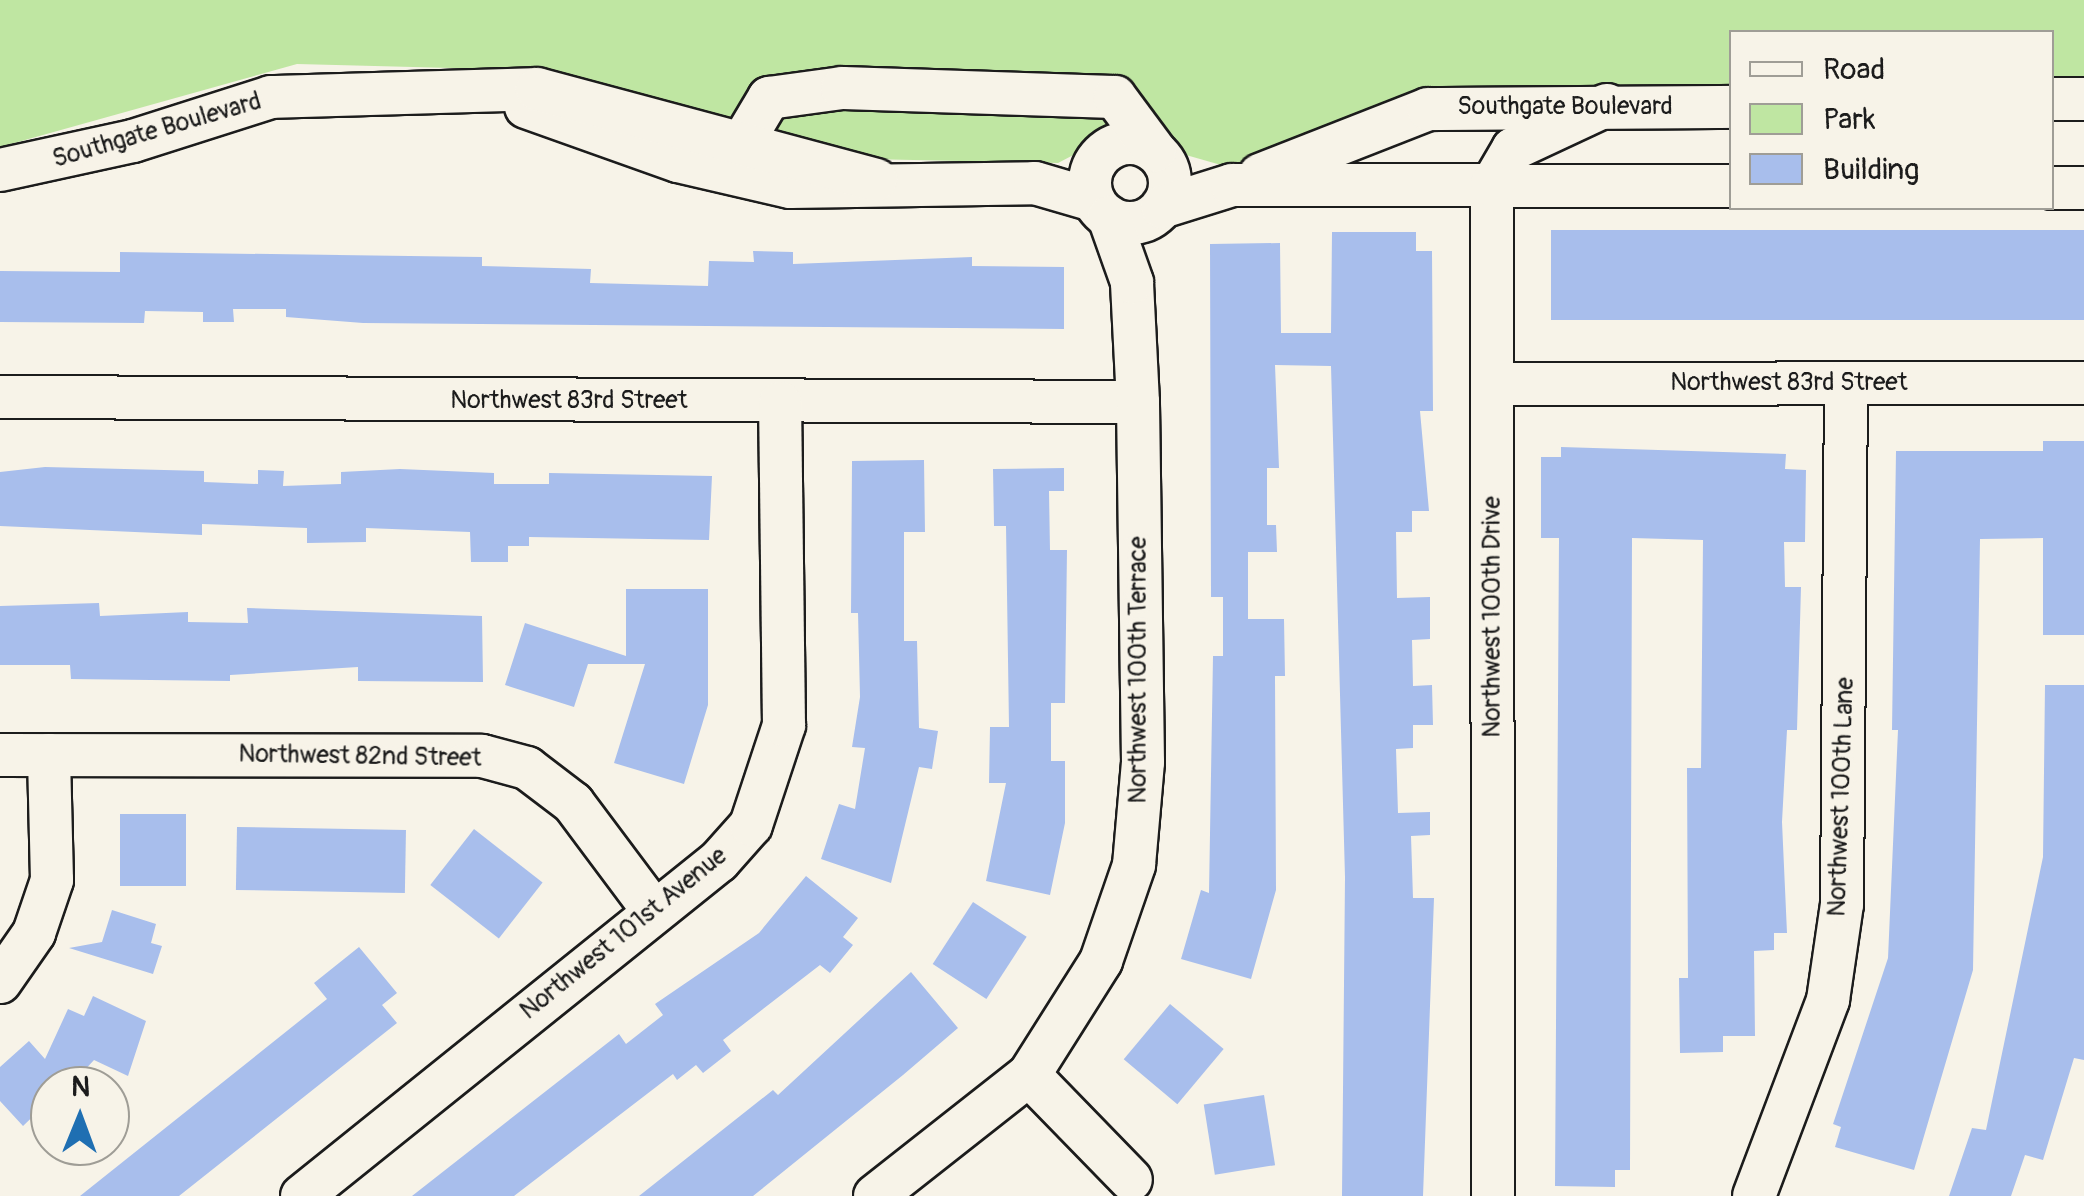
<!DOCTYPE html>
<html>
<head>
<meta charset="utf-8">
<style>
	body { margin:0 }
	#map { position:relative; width:2084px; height:1196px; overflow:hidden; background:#f7f3e8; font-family:Pangolin,sans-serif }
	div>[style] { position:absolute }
	.green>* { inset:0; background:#bfe6a2 }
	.building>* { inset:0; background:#a8beec; transform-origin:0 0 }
	.roads { filter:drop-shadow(2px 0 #1c1c1c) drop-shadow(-2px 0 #1c1c1c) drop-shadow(0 2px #1c1c1c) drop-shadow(0 -2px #1c1c1c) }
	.minor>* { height:42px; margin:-21px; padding:0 21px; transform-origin:21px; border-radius:21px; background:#f7f3e8 }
	.minor>.ring { margin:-21px; padding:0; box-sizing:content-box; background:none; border:42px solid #f7f3e8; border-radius:50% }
	span { translate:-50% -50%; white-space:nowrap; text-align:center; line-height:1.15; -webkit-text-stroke:8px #f7f3e8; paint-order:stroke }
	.street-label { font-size:25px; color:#1c1c1c }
	.legend { position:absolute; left:1729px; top:30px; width:325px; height:180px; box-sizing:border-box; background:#f7f3e8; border:2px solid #9f9d96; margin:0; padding:12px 18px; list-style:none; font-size:30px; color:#1c1c1c }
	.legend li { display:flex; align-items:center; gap:20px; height:50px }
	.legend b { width:50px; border:2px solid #9f9d96 }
	.north { position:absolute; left:30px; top:1066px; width:100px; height:100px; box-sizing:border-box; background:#f7f3e8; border:2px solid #9f9d96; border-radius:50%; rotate:1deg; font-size:28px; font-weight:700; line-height:40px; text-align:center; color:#1c1c1c }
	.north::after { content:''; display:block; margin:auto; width:35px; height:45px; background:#1f6fb2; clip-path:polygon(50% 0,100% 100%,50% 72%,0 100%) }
</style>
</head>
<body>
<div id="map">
	<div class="green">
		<i style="clip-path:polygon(0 0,2084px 0,2084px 81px,2052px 82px,2052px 32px,1732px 32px,1731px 96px,1499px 95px,1268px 163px,1221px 165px,1186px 155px,1154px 133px,1110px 136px,1058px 163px,867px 159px,763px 132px,760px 83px,726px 122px,527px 70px,297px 64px,0 147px)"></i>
	</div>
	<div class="building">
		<i style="left:1551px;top:230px;width:533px;height:90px"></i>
		<i style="clip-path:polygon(1332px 232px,1416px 232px,1416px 251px,1432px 251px,1433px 411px,1420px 411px,1429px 511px,1412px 511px,1412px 532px,1396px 532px,1397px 598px,1430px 597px,1430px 639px,1412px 640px,1413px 686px,1432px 685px,1433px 725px,1413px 725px,1413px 748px,1396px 749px,1398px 813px,1430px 812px,1430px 835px,1411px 836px,1413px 898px,1434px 898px,1423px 1196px,1342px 1196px,1345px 877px,1331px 366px,1275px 365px,1279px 468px,1267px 468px,1267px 525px,1276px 525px,1277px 552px,1248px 552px,1248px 619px,1284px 619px,1285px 676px,1275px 676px,1276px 890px,1251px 979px,1181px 959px,1201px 890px,1209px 893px,1213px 656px,1223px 656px,1223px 597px,1211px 597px,1210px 244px,1280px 243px,1281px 333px,1331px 333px)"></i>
		<i style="clip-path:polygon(753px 251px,793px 252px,793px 264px,972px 257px,972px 266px,1064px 267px,1064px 329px,363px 323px,286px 317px,286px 309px,233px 309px,234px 322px,203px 322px,203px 312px,145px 311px,144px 323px,0 322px,0 271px,120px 272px,120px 252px,482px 257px,482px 266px,591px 269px,590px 283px,708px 286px,709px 261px,754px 262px)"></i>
		<i style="clip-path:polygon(2043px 441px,2084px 441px,2084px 635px,2043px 635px,2043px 538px,1980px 539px,1973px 970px,1914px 1170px,1835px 1147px,1841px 1127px,1833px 1124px,1888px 958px,1898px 730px,1892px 730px,1896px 451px,2043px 451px)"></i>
		<i style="clip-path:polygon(1561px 447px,1786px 454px,1785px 469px,1806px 470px,1805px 542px,1784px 542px,1785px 587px,1801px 587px,1797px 730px,1787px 730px,1782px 822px,1787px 933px,1774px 933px,1774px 950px,1754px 951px,1755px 1036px,1723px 1036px,1723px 1052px,1680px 1053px,1679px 978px,1688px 978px,1687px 768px,1701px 768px,1703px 540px,1632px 538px,1630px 1170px,1615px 1170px,1615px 1187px,1555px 1186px,1559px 538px,1541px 538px,1541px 457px,1561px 457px)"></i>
		<i style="clip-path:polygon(924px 460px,925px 532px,904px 532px,904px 641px,917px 641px,919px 728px,938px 731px,932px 769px,919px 767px,891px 883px,821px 859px,839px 804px,855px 809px,865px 748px,852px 747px,860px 697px,858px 613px,851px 613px,852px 461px)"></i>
		<i style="clip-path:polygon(45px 467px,204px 471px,204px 482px,258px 484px,258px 470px,284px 471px,283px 486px,341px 484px,341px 472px,400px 469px,494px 473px,494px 484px,549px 484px,549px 473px,712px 476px,709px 540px,529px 537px,529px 546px,508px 546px,508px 562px,471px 562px,470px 532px,366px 528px,366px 542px,307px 543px,307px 528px,202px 524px,202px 535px,0 526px,0 472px)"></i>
		<i style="clip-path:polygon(1064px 468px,1064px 491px,1049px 491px,1050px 550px,1067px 550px,1065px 703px,1051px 703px,1051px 761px,1065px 761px,1065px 823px,1050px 895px,986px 881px,1006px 783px,989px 783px,990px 727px,1009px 727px,1006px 526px,994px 526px,993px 469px)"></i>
		<i style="clip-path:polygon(626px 589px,708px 589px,708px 705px,684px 784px,614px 763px,645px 664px,588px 664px,574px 707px,505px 685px,525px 623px,626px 656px)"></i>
		<i style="clip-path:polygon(99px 603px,100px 616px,188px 612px,188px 622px,248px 623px,247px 608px,482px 616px,483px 682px,358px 681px,358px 667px,230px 675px,230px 681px,71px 679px,70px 665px,0 665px,0 606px)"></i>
		<i style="clip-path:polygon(2045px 685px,2084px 685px,2084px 1060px,2074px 1058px,2043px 1160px,2025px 1155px,2011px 1196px,1949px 1196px,1972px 1128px,1986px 1130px,2043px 857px)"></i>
		<i style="left:186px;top:814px;width:72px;height:66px;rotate:90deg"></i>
		<i style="left:237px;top:827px;width:169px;height:63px;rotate:1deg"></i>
		<i style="left:474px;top:829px;width:87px;height:71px;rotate:38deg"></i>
		<i style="clip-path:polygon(806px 876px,858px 918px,843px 937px,853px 945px,830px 973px,820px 965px,723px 1040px,731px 1051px,703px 1073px,696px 1065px,677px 1080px,673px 1074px,514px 1196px,412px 1196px,619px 1034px,626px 1044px,663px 1015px,655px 1004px,759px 933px)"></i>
		<i style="left:973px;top:902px;width:64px;height:74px;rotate:33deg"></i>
		<i style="clip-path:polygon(112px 910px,156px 924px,151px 943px,162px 946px,153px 974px,69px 948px,102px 942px)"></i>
		<i style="clip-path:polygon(359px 947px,397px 993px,382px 1005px,397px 1023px,179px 1196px,80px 1196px,327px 999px,314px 983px)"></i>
		<i style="clip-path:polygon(911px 972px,958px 1028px,903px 1075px,753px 1196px,639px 1196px,773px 1090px,778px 1095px)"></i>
		<i style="clip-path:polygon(93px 996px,146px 1021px,128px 1076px,94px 1060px,70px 1086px,50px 1086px,50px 1100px,23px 1126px,0 1101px,0 1067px,29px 1041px,45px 1059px,68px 1009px,84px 1016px)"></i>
		<i style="left:1170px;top:1004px;width:70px;height:72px;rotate:40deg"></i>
		<i style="left:1264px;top:1095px;width:71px;height:61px;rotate:81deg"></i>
	</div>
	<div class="roads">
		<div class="minor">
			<i style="left:2052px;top:99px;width:32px"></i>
			<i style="left:526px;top:107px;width:161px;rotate:19.6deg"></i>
			<i style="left:678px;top:161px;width:115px;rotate:13.1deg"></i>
			<i style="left:790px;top:187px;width:245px;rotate:-0.9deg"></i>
			<i style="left:1035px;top:183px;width:60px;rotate:16.3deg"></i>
			<i class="ring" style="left:1090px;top:143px;width:38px;height:38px"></i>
			<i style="left:741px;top:145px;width:55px;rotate:-59.2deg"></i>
			<i style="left:769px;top:98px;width:74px;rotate:-7.8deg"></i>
			<i style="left:842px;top:88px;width:273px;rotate:1.9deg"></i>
			<i style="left:1115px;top:97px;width:67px;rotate:53.5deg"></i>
			<i style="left:0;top:170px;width:136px;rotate:-12.3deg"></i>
			<i style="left:133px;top:141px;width:145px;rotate:-17.7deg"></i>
			<i style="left:271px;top:97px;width:266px;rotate:-1.7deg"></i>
			<i style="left:537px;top:89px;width:351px;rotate:15deg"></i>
			<i style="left:1260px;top:175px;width:180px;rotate:-21.4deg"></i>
			<i style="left:1428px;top:109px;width:304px;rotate:-0.4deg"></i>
			<i style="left:2052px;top:188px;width:32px"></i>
			<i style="left:1162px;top:207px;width:73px;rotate:-17.4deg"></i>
			<i style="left:1232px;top:185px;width:500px;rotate:0.11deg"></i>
			<i style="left:1493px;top:384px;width:591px;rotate:-0.1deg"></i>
			<i style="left:0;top:397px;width:1138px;rotate:0.25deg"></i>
			<i style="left:0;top:755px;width:482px;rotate:0.1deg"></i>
			<i style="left:482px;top:756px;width:47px;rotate:14.9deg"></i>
			<i style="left:527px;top:768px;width:58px;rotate:37.3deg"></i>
			<i style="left:573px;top:803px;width:134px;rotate:53.2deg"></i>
			<i style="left:0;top:982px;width:60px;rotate:-55.2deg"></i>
			<i style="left:34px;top:933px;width:56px;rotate:-71.2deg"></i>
			<i style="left:52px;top:880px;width:125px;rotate:-91.4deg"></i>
			<i style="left:1029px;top:1075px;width:146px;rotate:45.8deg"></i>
			<i style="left:302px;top:1196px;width:535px;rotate:-38.78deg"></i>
			<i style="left:719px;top:861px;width:48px;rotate:-48.4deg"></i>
			<i style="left:751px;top:825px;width:105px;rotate:-71.7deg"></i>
			<i style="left:784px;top:725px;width:322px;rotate:-90.7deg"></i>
			<i style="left:875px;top:1196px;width:196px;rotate:-38.2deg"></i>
			<i style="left:1029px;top:1075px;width:135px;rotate:-57.7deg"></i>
			<i style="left:1101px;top:961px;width:102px;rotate:-71deg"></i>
			<i style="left:1134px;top:865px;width:103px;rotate:-85deg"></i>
			<i style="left:1143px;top:762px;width:360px;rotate:-90.8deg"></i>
			<i style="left:1138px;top:402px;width:120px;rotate:-92.9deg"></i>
			<i style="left:1132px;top:282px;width:69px;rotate:-109.5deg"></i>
			<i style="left:1493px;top:1196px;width:1011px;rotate:-90.06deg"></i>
			<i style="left:1492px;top:185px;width:42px;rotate:-59.7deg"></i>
			<i style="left:1513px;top:149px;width:104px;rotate:-25.1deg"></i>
			<i style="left:1754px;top:1196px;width:210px;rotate:-69.3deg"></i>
			<i style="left:1828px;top:1000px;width:97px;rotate:-81.7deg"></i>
			<i style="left:1842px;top:904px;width:521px;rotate:-89.56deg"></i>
		</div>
	</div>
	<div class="street-label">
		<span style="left:1565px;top:107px">Southgate Boulevard</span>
		<span style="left:157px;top:131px;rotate:-16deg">Southgate Boulevard</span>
		<span style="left:1789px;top:383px">Northwest 83rd Street</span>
		<span style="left:569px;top:401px">Northwest 83rd Street</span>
		<span style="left:1493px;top:617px;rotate:-90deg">Northwest 100th Drive</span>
		<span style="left:1139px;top:670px;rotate:-90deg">Northwest 100th Terrace</span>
		<span style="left:360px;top:757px;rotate:1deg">Northwest 82nd Street</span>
		<span style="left:1842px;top:797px;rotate:-88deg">Northwest 100th Lane</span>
		<span style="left:624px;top:934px;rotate:-39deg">Northwest 101st Avenue</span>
	</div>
	<ul class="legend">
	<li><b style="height:12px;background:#f7f3e8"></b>Road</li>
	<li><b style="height:28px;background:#bfe6a2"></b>Park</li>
	<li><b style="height:28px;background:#a8beec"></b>Building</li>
	</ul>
	<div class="north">N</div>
</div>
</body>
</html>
